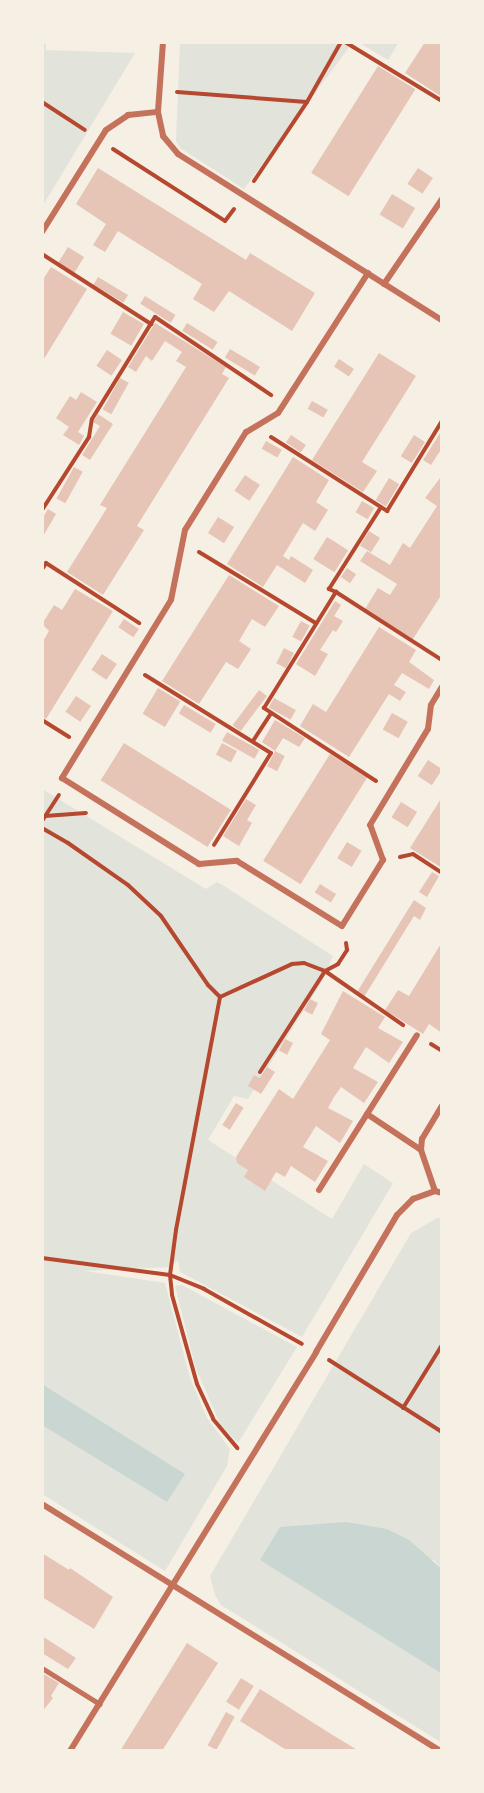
<!DOCTYPE html>
<html>
<head>
<meta charset="utf-8">
<style>
	body { margin:0 }
	#map { position:relative; width:484px; height:1793px; overflow:hidden; background:#f6efe4; font-family:"Alegreya Sans",sans-serif }
	div>[style] { position:absolute }
	.green>* { inset:0; background:#e2e4dc }
	.water>* { inset:0; background:#c9d6d2 }
	.building>* { inset:0; background:#e6c5b7; transform-origin:0 0 }
	.path>* { height:4px; margin:-2px; padding:0 2px; transform-origin:2px; border-radius:2px; background:#b5482f }
	.service>* { height:4.5px; margin:-2.25px; padding:0 2.25px; transform-origin:2.25px; border-radius:2.25px; background:#c5725c }
	.minor>* { height:6px; margin:-3px; padding:0 3px; transform-origin:3px; border-radius:3px; background:#c5725c }
	span { translate:-50% -50%; white-space:nowrap; text-align:center; line-height:1.15; -webkit-text-stroke:5px #f6efe4; paint-order:stroke }
	.frame { position:absolute; inset:0; border:44px solid #f6efe4; pointer-events:none }
</style>
</head>
<body>
<div id="map">
	<div class="green">
		<i style="clip-path:polygon(42px 42px,46px 42px,46px 50px,135px 53px,42px 207px)"></i>
		<i style="clip-path:polygon(180px 42px,353px 42px,244px 189px,180px 148px,176px 141px)"></i>
		<i style="clip-path:polygon(358px 42px,399px 42px,388px 60px)"></i>
		<i style="clip-path:polygon(42px 789px,206px 889px,217px 882px,221px 884px,333px 956px,321px 983px,248px 1099px,234px 1096px,208px 1140px,332px 1219px,364px 1164px,393px 1183px,302px 1337px,180px 1272px,178px 1260px,170px 1267px,85px 1271px,165px 1283px,190px 1378px,207px 1418px,230px 1449px,227px 1466px,165px 1571px,42px 1494px,42px 1425px,167px 1502px,184px 1474px,42px 1384px)"></i>
		<i style="clip-path:polygon(437px 1218px,442px 1219px,442px 1569px,434px 1560px,261px 1560px,442px 1674px,442px 1743px,221px 1605px,215px 1595px,210px 1576px,411px 1233px)"></i>
		<i style="clip-path:polygon(182px 1285px,297px 1347px,238px 1443px,220px 1424px,195px 1366px,175px 1286px)"></i>
	</div>
	<div class="water">
		<i style="clip-path:polygon(42px 1384px,185px 1474px,167px 1502px,42px 1425px)"></i>
		<i style="clip-path:polygon(346px 1522px,387px 1529px,409px 1540px,442px 1569px,442px 1674px,260px 1560px,280px 1527px)"></i>
	</div>
	<div class="building">
		<i style="clip-path:polygon(425px 42px,442px 42px,442px 97px,405px 73px)"></i>
		<i style="left:378px;top:66px;width:44px;height:126px;rotate:32deg"></i>
		<i style="clip-path:polygon(98px 168px,246px 260px,250px 253px,315px 293px,292px 331px,229px 291px,214px 312px,193px 299px,202px 284px,118px 231px,105px 252px,93px 245px,106px 224px,76px 204px)"></i>
		<i style="left:418px;top:168px;width:18px;height:19px;rotate:34deg"></i>
		<i style="left:392px;top:194px;width:27px;height:24px;rotate:31deg"></i>
		<i style="left:68px;top:247px;width:19px;height:19px;rotate:32deg"></i>
		<i style="clip-path:polygon(51px 267px,87px 289px,42px 362px,42px 281px)"></i>
		<i style="left:98px;top:277px;width:35px;height:9px;rotate:31deg"></i>
		<i style="left:145px;top:296px;width:36px;height:9px;rotate:32deg"></i>
		<i style="left:123px;top:312px;width:24px;height:25px;rotate:30deg"></i>
		<i style="clip-path:polygon(155px 323px,226px 367px,222px 374px,229px 378px,137px 526px,144px 530px,103px 595px,67px 572px,107px 508px,100px 505px,186px 367px,176px 361px,182px 352px,165px 341px,152px 361px,146px 356px,136px 372px,128px 367px)"></i>
		<i style="left:187px;top:323px;width:36px;height:9px;rotate:32deg"></i>
		<i style="left:230px;top:349px;width:35px;height:10px;rotate:31deg"></i>
		<i style="left:107px;top:350px;width:18px;height:19px;rotate:34deg"></i>
		<i style="clip-path:polygon(379px 353px,416px 376px,362px 462px,377px 471px,363px 492px,312px 460px)"></i>
		<i style="left:339px;top:359px;width:18px;height:9px;rotate:34deg"></i>
		<i style="left:120px;top:378px;width:10px;height:36px;rotate:29deg"></i>
		<i style="clip-path:polygon(81px 392px,97px 402px,78px 432px,84px 436px,79px 445px,63px 435px,69px 427px,56px 418px,70px 396px,76px 400px)"></i>
		<i style="left:312px;top:401px;width:18px;height:9px;rotate:29deg"></i>
		<i style="clip-path:polygon(98px 414px,113px 424px,90px 460px,82px 455px,100px 426px,93px 422px)"></i>
		<i style="clip-path:polygon(442px 430px,442px 448px,431px 465px,423px 460px)"></i>
		<i style="left:291px;top:435px;width:18px;height:9px;rotate:34deg"></i>
		<i style="left:414px;top:435px;width:13px;height:25px;rotate:32deg"></i>
		<i style="left:266px;top:441px;width:18px;height:9px;rotate:29deg"></i>
		<i style="clip-path:polygon(293px 457px,329px 480px,316px 502px,328px 510px,315px 531px,303px 523px,283px 556px,289px 560px,291px 556px,313px 570px,305px 583px,277px 565px,263px 587px,227px 564px)"></i>
		<i style="left:74px;top:467px;width:10px;height:36px;rotate:29deg"></i>
		<i style="left:245px;top:475px;width:18px;height:19px;rotate:34deg"></i>
		<i style="left:389px;top:478px;width:12px;height:26px;rotate:31deg"></i>
		<i style="clip-path:polygon(440px 478px,442px 594px,413px 639px,365px 609px,378px 588px,390px 595px,397px 584px,360px 561px,367px 551px,390px 565px,403px 543px,410px 548px,437px 506px,425px 498px)"></i>
		<i style="left:362px;top:501px;width:14px;height:13px;rotate:30deg"></i>
		<i style="clip-path:polygon(48px 509px,56px 514px,42px 538px,42px 519px)"></i>
		<i style="left:218px;top:517px;width:19px;height:19px;rotate:32deg"></i>
		<i style="left:369px;top:531px;width:13px;height:17px;rotate:32deg"></i>
		<i style="left:327px;top:537px;width:25px;height:26px;rotate:32deg"></i>
		<i style="left:347px;top:568px;width:11px;height:11px;rotate:34deg"></i>
		<i style="clip-path:polygon(229px 575px,279px 606px,265px 627px,252px 619px,239px 641px,251px 649px,238px 669px,226px 662px,199px 704px,162px 681px)"></i>
		<i style="clip-path:polygon(75px 589px,113px 611px,46px 719px,42px 717px,42px 643px,49px 631px,42px 624px,54px 605px,62px 610px)"></i>
		<i style="clip-path:polygon(335px 601px,341px 605px,334px 616px,343px 621px,336px 632px,333px 630px,320px 650px,328px 654px,315px 676px,296px 664px)"></i>
		<i style="left:124px;top:619px;width:18px;height:10px;rotate:34deg"></i>
		<i style="left:301px;top:621px;width:10px;height:18px;rotate:29deg"></i>
		<i style="clip-path:polygon(379px 627px,416px 650px,409px 662px,434px 680px,429px 689px,402px 673px,394px 685px,406px 692px,400px 701px,389px 694px,349px 757px,300px 726px,313px 704px,326px 712px)"></i>
		<i style="left:284px;top:648px;width:11px;height:17px;rotate:27deg"></i>
		<i style="left:102px;top:654px;width:18px;height:19px;rotate:34deg"></i>
		<i style="left:158px;top:688px;width:26px;height:30px;rotate:31deg"></i>
		<i style="left:259px;top:690px;width:10px;height:44px;rotate:37deg"></i>
		<i style="left:76px;top:696px;width:18px;height:19px;rotate:34deg"></i>
		<i style="left:274px;top:698px;width:25px;height:11px;rotate:29deg"></i>
		<i style="left:184px;top:705px;width:37px;height:10px;rotate:31deg"></i>
		<i style="left:392px;top:713px;width:18px;height:19px;rotate:29deg"></i>
		<i style="clip-path:polygon(275px 720px,305px 738px,299px 747px,283px 738px,275px 751px,262px 742px)"></i>
		<i style="left:227px;top:732px;width:37px;height:10px;rotate:29deg"></i>
		<i style="left:124px;top:743px;width:126px;height:44px;rotate:32deg"></i>
		<i style="left:222px;top:743px;width:17px;height:13px;rotate:28deg"></i>
		<i style="left:275px;top:751px;width:11px;height:17px;rotate:27deg"></i>
		<i style="left:330px;top:754px;width:44px;height:126px;rotate:32deg"></i>
		<i style="left:428px;top:760px;width:17px;height:19px;rotate:33deg"></i>
		<i style="clip-path:polygon(442px 797px,442px 868px,410px 848px)"></i>
		<i style="clip-path:polygon(246px 799px,256px 805px,247px 820px,252px 823px,239px 846px,223px 836px)"></i>
		<i style="left:401px;top:802px;width:19px;height:18px;rotate:32deg"></i>
		<i style="left:347px;top:842px;width:17px;height:19px;rotate:31deg"></i>
		<i style="clip-path:polygon(432px 872px,439px 876px,427px 897px,419px 892px)"></i>
		<i style="left:320px;top:884px;width:19px;height:10px;rotate:32deg"></i>
		<i style="clip-path:polygon(414px 900px,426px 908px,420px 920px,414px 916px,364px 997px,357px 992px)"></i>
		<i style="clip-path:polygon(442px 942px,442px 1033px,429px 1024px,423px 1034px,385px 1010px,398px 990px,409px 996px)"></i>
		<i style="clip-path:polygon(343px 991px,385px 1017px,378px 1028px,403px 1042px,389px 1063px,366px 1047px,353px 1068px,378px 1082px,364px 1103px,341px 1087px,334px 1097px,328px 1108px,353px 1121px,340px 1143px,316px 1126px,303px 1147px,328px 1161px,315px 1182px,291px 1166px,285px 1177px,276px 1172px,265px 1191px,244px 1177px,248px 1170px,237px 1163px,236px 1157px,279px 1089px,293px 1099px,330px 1040px,321px 1034px)"></i>
		<i style="left:310px;top:999px;width:9px;height:13px;rotate:27deg"></i>
		<i style="left:285px;top:1039px;width:9px;height:13px;rotate:27deg"></i>
		<i style="clip-path:polygon(267px 1067px,275px 1072px,261px 1094px,248px 1086px,254px 1075px,260px 1078px)"></i>
		<i style="left:236px;top:1103px;width:9px;height:26px;rotate:32deg"></i>
		<i style="clip-path:polygon(42px 1553px,69px 1570px,70px 1568px,113px 1597px,94px 1629px,42px 1597px)"></i>
		<i style="clip-path:polygon(42px 1636px,76px 1658px,68px 1669px,42px 1653px)"></i>
		<i style="clip-path:polygon(187px 1643px,218px 1663px,162px 1751px,120px 1751px)"></i>
		<i style="clip-path:polygon(42px 1673px,59px 1683px,51px 1696px,53px 1698px,42px 1712px)"></i>
		<i style="left:241px;top:1678px;width:15px;height:28px;rotate:32deg"></i>
		<i style="clip-path:polygon(260px 1689px,331px 1734px,359px 1751px,288px 1751px,240px 1721px)"></i>
		<i style="left:226px;top:1712px;width:10px;height:38px;rotate:29deg"></i>
	</div>
	<div class="path">
		<i style="left:345px;top:42px;width:114px;rotate:31.3deg"></i>
		<i style="left:177px;top:92px;width:130px;rotate:4.4deg"></i>
		<i style="left:42px;top:102px;width:51px;rotate:33.1deg"></i>
		<i style="left:113px;top:149px;width:133px;rotate:32.7deg"></i>
		<i style="left:225px;top:221px;width:15px;rotate:-53deg"></i>
		<i style="left:254px;top:181px;width:95px;rotate:-56.1deg"></i>
		<i style="left:307px;top:102px;width:69px;rotate:-60.5deg"></i>
		<i style="left:42px;top:254px;width:130px;rotate:32.7deg"></i>
		<i style="left:271px;top:437px;width:138px;rotate:32.5deg"></i>
		<i style="left:387px;top:511px;width:105px;rotate:-58.6deg"></i>
		<i style="left:42px;top:510px;width:87px;rotate:-57.2deg"></i>
		<i style="left:89px;top:437px;width:18px;rotate:-81deg"></i>
		<i style="left:92px;top:419px;width:120px;rotate:-58.3deg"></i>
		<i style="left:155px;top:317px;width:140px;rotate:33.9deg"></i>
		<i style="left:199px;top:552px;width:137px;rotate:31.3deg"></i>
		<i style="left:43px;top:568px;width:6px;rotate:-59deg"></i>
		<i style="left:46px;top:563px;width:111px;rotate:32.8deg"></i>
		<i style="left:336px;top:592px;width:126px;rotate:32.7deg"></i>
		<i style="left:145px;top:675px;width:148px;rotate:31.8deg"></i>
		<i style="left:271px;top:753px;width:108px;rotate:121.8deg"></i>
		<i style="left:42px;top:720px;width:32px;rotate:32deg"></i>
		<i style="left:253px;top:741px;width:33px;rotate:-57deg"></i>
		<i style="left:376px;top:781px;width:134px;rotate:-146.9deg"></i>
		<i style="left:264px;top:708px;width:137px;rotate:-58.2deg"></i>
		<i style="left:336px;top:592px;width:8px;rotate:-157deg"></i>
		<i style="left:329px;top:589px;width:97px;rotate:-57.6deg"></i>
		<i style="left:45px;top:816px;width:41px;rotate:-4.2deg"></i>
		<i style="left:42px;top:821px;width:31px;rotate:-57deg"></i>
		<i style="left:42px;top:828px;width:30px;rotate:30deg"></i>
		<i style="left:68px;top:843px;width:73px;rotate:35deg"></i>
		<i style="left:128px;top:885px;width:45px;rotate:43.2deg"></i>
		<i style="left:161px;top:916px;width:83px;rotate:55.7deg"></i>
		<i style="left:208px;top:985px;width:17px;rotate:45deg"></i>
		<i style="left:220px;top:997px;width:79px;rotate:-24.6deg"></i>
		<i style="left:292px;top:964px;width:12px;rotate:-5deg"></i>
		<i style="left:304px;top:963px;width:22px;rotate:21deg"></i>
		<i style="left:325px;top:971px;width:95px;rotate:34.7deg"></i>
		<i style="left:400px;top:857px;width:13px;rotate:-13deg"></i>
		<i style="left:413px;top:854px;width:35px;rotate:33deg"></i>
		<i style="left:220px;top:997px;width:237px;rotate:100.7deg"></i>
		<i style="left:176px;top:1230px;width:45px;rotate:97.6deg"></i>
		<i style="left:170px;top:1275px;width:20px;rotate:84deg"></i>
		<i style="left:172px;top:1295px;width:92px;rotate:74.3deg"></i>
		<i style="left:197px;top:1384px;width:38px;rotate:65deg"></i>
		<i style="left:213px;top:1419px;width:38px;rotate:50deg"></i>
		<i style="left:431px;top:1044px;width:13px;rotate:32deg"></i>
		<i style="left:260px;top:1072px;width:120px;rotate:-57.2deg"></i>
		<i style="left:325px;top:971px;width:15px;rotate:-28deg"></i>
		<i style="left:338px;top:964px;width:17px;rotate:-57deg"></i>
		<i style="left:347px;top:950px;width:7px;rotate:-98deg"></i>
		<i style="left:42px;top:1258px;width:129px;rotate:7.6deg"></i>
		<i style="left:170px;top:1275px;width:37px;rotate:22deg"></i>
		<i style="left:204px;top:1289px;width:112px;rotate:29.3deg"></i>
		<i style="left:329px;top:1360px;width:134px;rotate:32.5deg"></i>
		<i style="left:403px;top:1408px;width:74px;rotate:-58.2deg"></i>
	</div>
	<div class="service">
		<i style="left:42px;top:1668px;width:68px;rotate:31.8deg"></i>
	</div>
	<div class="minor">
		<i style="left:163px;top:42px;width:70px;rotate:94.1deg"></i>
		<i style="left:158px;top:112px;width:25px;rotate:78deg"></i>
		<i style="left:163px;top:136px;width:23px;rotate:50deg"></i>
		<i style="left:178px;top:154px;width:312px;rotate:32.2deg"></i>
		<i style="left:42px;top:232px;width:120px;rotate:-57.9deg"></i>
		<i style="left:106px;top:130px;width:27px;rotate:-34deg"></i>
		<i style="left:128px;top:115px;width:30px;rotate:-6deg"></i>
		<i style="left:368px;top:273px;width:166px;rotate:122.7deg"></i>
		<i style="left:278px;top:413px;width:37px;rotate:149deg"></i>
		<i style="left:246px;top:432px;width:115px;rotate:121.9deg"></i>
		<i style="left:185px;top:530px;width:71px;rotate:101.3deg"></i>
		<i style="left:171px;top:600px;width:209px;rotate:121.5deg"></i>
		<i style="left:62px;top:778px;width:162px;rotate:32.1deg"></i>
		<i style="left:199px;top:864px;width:38px;rotate:-5deg"></i>
		<i style="left:237px;top:861px;width:123px;rotate:31.8deg"></i>
		<i style="left:342px;top:926px;width:78px;rotate:-58.2deg"></i>
		<i style="left:383px;top:860px;width:37px;rotate:-110deg"></i>
		<i style="left:370px;top:825px;width:112px;rotate:-58.9deg"></i>
		<i style="left:428px;top:729px;width:24px;rotate:-83deg"></i>
		<i style="left:431px;top:705px;width:21px;rotate:-59deg"></i>
		<i style="left:384px;top:284px;width:103px;rotate:-55.7deg"></i>
		<i style="left:367px;top:1114px;width:65px;rotate:33.7deg"></i>
		<i style="left:319px;top:1190px;width:183px;rotate:-57.7deg"></i>
		<i style="left:435px;top:1191px;width:43px;rotate:-108.9deg"></i>
		<i style="left:421px;top:1150px;width:11px;rotate:-85deg"></i>
		<i style="left:422px;top:1139px;width:39px;rotate:-59deg"></i>
		<i style="left:42px;top:1504px;width:469px;rotate:31.8deg"></i>
		<i style="left:70px;top:1751px;width:469px;rotate:-58.3deg"></i>
		<i style="left:316px;top:1352px;width:159px;rotate:-59.4deg"></i>
		<i style="left:397px;top:1215px;width:23px;rotate:-45deg"></i>
		<i style="left:413px;top:1199px;width:23px;rotate:-20deg"></i>
		<i style="left:435px;top:1191px;width:7px;rotate:16deg"></i>
	</div>
	<div class="frame"></div>
</div>
</body>
</html>
